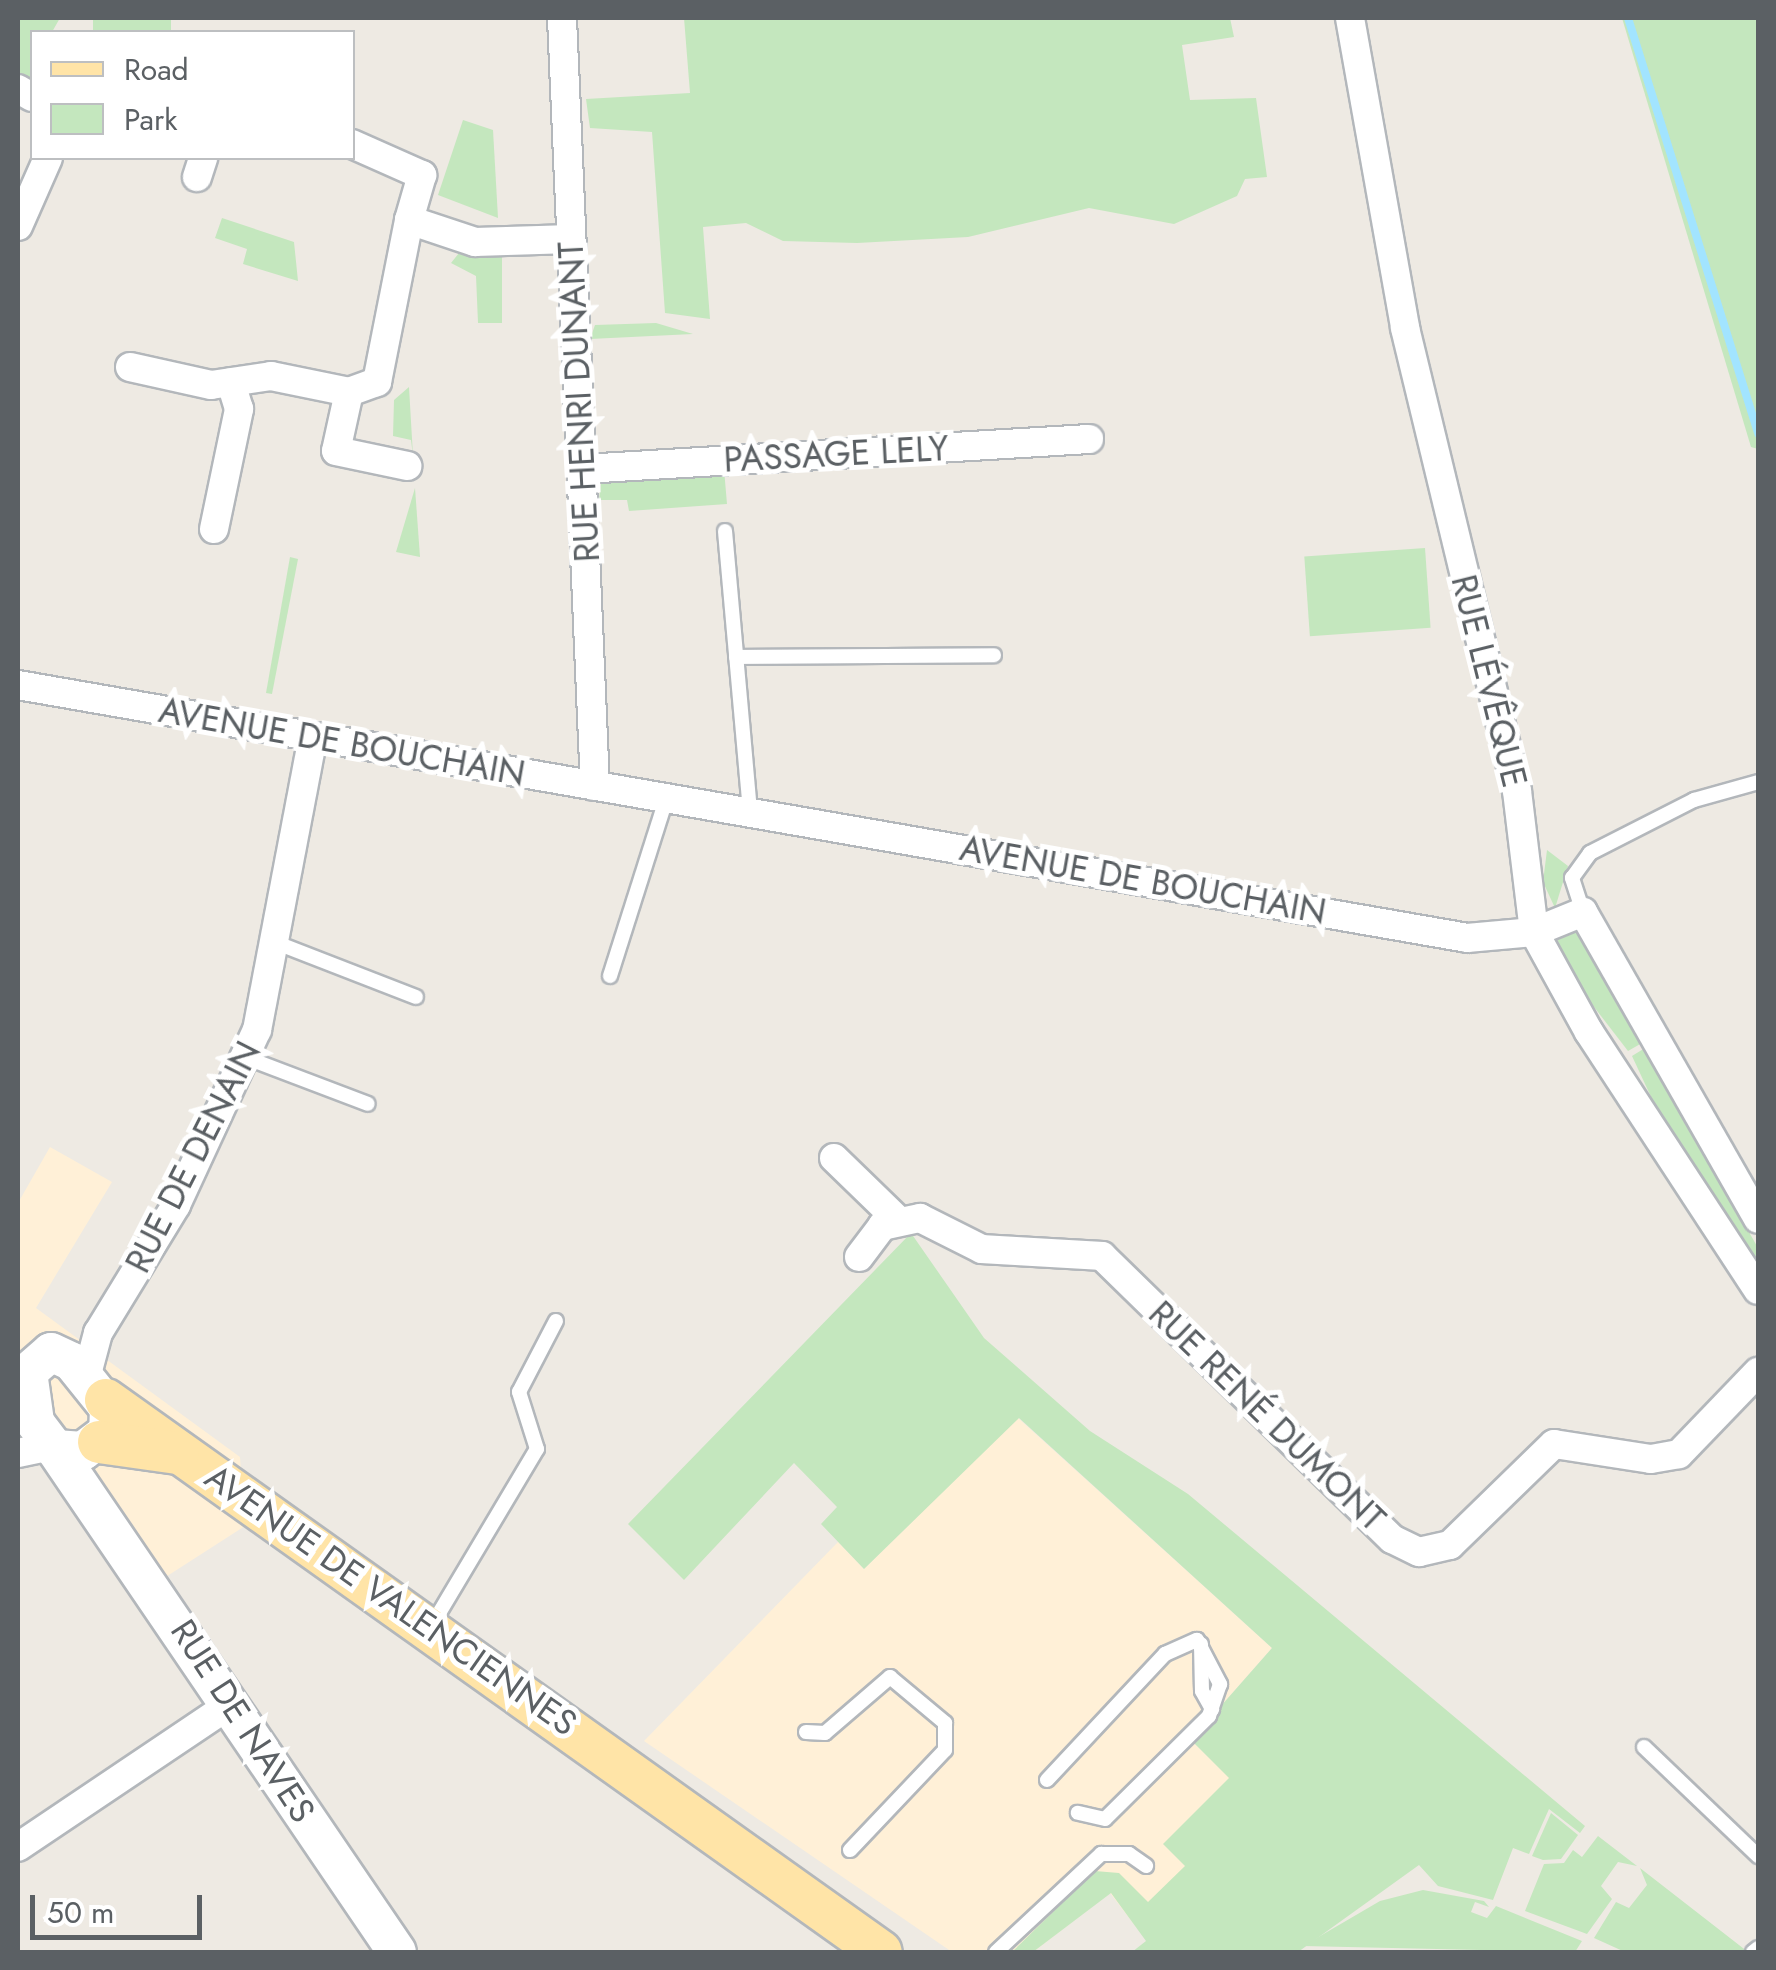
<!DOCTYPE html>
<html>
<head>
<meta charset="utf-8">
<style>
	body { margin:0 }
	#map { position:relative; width:1776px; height:1970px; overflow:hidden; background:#eeeae3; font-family:Jost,sans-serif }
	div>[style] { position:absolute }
	.commercial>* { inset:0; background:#fff0d7 }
	.green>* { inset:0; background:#c4e7be; transform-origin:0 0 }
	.stream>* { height:8px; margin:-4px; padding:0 4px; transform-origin:4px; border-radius:4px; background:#a2e4ff }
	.roads { filter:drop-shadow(2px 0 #b3b7bb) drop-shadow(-2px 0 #b3b7bb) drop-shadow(0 2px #b3b7bb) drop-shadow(0 -2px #b3b7bb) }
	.lane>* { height:14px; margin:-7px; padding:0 7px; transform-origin:7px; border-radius:7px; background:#fff }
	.street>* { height:28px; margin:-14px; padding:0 14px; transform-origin:14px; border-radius:14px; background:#fff }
	.secondary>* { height:38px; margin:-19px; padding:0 19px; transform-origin:19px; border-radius:19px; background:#fff }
	.primary>* { height:42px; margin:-21px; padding:0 21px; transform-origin:21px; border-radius:21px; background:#ffe4a7 }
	span { translate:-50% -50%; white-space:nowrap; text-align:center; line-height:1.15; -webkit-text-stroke:10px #fff; paint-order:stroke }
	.street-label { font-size:35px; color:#5b6064 }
	.frame { position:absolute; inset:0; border:20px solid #5b6064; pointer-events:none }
	.legend { position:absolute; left:30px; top:30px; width:325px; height:130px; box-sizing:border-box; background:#fff; border:2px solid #bdbfc1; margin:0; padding:12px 18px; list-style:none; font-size:30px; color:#5b6064 }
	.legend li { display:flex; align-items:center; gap:20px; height:50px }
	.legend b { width:50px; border:2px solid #bdbfc1 }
	.scale { position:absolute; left:30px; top:1895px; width:172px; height:45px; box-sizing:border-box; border:5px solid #5b6064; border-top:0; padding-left:12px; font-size:30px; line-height:35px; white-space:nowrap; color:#5b6064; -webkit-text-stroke:8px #fff; paint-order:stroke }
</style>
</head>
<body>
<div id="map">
	<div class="commercial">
		<i style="clip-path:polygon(50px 1147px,112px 1182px,36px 1308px,240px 1457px,245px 1526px,161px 1580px,18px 1429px,18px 1203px)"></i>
		<i style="clip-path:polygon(1018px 1418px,1272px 1648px,1191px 1740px,1266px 1814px,1147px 1941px,1110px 1893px,1033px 1952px,952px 1952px,644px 1741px,838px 1542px,864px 1569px)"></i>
	</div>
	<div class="green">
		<i style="clip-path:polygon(18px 18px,60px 18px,52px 32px,32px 32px,32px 84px,18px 77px)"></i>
		<i style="left:93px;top:18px;width:78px;height:14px"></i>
		<i style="clip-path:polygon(684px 18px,1230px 18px,1234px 37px,1182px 45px,1190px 100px,1256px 98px,1267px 177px,1245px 179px,1237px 196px,1174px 224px,1089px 208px,968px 237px,857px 243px,783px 241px,746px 223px,703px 227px,710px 319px,665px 313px,652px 132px,590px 128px,586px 99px,690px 93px)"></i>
		<i style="clip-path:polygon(1622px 18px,1758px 18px,1758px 449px,1751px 447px)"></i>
		<i style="clip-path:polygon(463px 120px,493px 130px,498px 218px,438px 195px)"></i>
		<i style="clip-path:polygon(222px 218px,294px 242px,298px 281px,243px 264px,247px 249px,215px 238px)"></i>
		<i style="clip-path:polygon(463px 248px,502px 250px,502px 323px,478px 323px,476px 276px,451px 263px)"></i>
		<i style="clip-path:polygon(656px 323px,693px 334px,590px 339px,595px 325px)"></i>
		<i style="clip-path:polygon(409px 387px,413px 456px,411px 440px,393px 436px,394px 400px)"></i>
		<i style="clip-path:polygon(724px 469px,727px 504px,629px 511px,627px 500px,599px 500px,601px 482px)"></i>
		<i style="clip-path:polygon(415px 488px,420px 557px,396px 552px)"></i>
		<i style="left:1425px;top:548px;width:80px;height:121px;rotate:86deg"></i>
		<i style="clip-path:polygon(290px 557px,298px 559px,272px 694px,266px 693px)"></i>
		<i style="clip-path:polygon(1547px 850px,1568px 866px,1555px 908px,1543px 882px)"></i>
		<i style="clip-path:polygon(1569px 932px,1581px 934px,1642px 1043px,1628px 1051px,1574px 981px,1557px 939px)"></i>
		<i style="clip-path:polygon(1645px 1048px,1758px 1248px,1758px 1272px,1666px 1129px,1632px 1056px)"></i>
		<i style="clip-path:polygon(911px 1233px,984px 1338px,1090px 1431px,1188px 1494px,1585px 1826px,1580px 1833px,1549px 1809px,1529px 1854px,1513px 1848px,1493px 1900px,1438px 1886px,1419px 1865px,1298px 1952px,1132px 1952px,1146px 1941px,1111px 1893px,1033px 1952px,1012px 1952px,1095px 1871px,1119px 1873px,1148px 1902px,1185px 1866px,1163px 1844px,1229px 1778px,1191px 1740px,1272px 1648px,1019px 1418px,864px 1569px,821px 1524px,837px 1507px,794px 1463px,684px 1580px,628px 1524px)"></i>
		<i style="clip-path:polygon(1551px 1813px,1578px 1835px,1561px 1859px,1543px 1860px,1532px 1856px)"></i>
		<i style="clip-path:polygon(1598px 1836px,1637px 1866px,1618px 1862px,1601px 1886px,1612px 1899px,1587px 1934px,1525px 1911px,1544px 1864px,1564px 1863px,1573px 1850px,1582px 1857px)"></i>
		<i style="clip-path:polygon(1640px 1868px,1748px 1952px,1625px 1952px,1594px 1938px,1616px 1902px,1629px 1908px,1647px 1885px)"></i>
		<i style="clip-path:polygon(1423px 1890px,1484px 1901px,1489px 1907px,1475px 1902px,1471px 1912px,1487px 1918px,1496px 1906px,1582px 1941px,1575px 1952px,1303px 1946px,1380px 1901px)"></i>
	</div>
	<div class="stream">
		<i style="left:1628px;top:18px;width:436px;rotate:72.6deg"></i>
	</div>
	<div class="roads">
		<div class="lane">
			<i style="left:725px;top:531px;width:283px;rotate:84.9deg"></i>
			<i style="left:736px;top:657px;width:258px;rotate:-0.4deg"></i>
			<i style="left:1583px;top:912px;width:36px;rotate:-108deg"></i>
			<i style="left:1572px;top:878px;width:31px;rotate:-54deg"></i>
			<i style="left:1590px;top:853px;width:117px;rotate:-27deg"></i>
			<i style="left:1694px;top:800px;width:66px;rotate:-15.7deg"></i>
			<i style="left:277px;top:943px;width:149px;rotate:21.2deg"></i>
			<i style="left:610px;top:976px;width:186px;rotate:-72.4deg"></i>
			<i style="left:247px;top:1058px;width:129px;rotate:20.8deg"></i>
			<i style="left:432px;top:1625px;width:205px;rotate:-59.2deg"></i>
			<i style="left:537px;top:1449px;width:60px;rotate:-107.5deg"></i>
			<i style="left:519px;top:1392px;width:80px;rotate:-62.5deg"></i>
			<i style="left:1201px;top:1644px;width:47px;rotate:88.8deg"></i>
			<i style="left:1202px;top:1691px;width:21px;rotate:61deg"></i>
			<i style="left:806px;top:1732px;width:19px;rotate:3deg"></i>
			<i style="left:825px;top:1733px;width:86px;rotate:-40.7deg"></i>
			<i style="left:890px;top:1677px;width:72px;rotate:39.9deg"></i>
			<i style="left:945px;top:1723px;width:27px;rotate:90deg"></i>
			<i style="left:945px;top:1750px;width:138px;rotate:133.5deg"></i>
			<i style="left:1644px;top:1747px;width:158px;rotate:43.7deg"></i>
			<i style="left:1047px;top:1780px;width:173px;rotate:-46.9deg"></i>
			<i style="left:1165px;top:1654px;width:35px;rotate:-24deg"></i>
			<i style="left:1197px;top:1640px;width:50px;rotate:62.4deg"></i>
			<i style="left:1220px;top:1684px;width:34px;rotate:109deg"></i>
			<i style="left:1209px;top:1716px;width:146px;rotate:135.3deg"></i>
			<i style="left:1105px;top:1819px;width:28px;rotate:-167deg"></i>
			<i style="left:996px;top:1952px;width:144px;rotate:-43deg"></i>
			<i style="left:1101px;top:1854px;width:28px"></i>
			<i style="left:1129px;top:1854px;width:21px;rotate:35deg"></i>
			<i style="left:1753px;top:1952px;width:6px;rotate:-39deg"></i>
		</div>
		<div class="street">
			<i style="left:562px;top:18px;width:769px;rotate:87.54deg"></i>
			<i style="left:1350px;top:18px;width:315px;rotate:79.9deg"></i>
			<i style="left:1405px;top:328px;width:476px;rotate:76.4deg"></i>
			<i style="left:1517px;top:791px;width:142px;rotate:83.1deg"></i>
			<i style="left:1534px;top:932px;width:114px;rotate:61.2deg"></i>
			<i style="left:1589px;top:1032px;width:308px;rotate:56.8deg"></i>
			<i style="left:18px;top:89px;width:16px;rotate:30deg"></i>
			<i style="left:352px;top:144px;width:77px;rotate:23.9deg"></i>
			<i style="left:422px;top:175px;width:47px;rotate:106.1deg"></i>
			<i style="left:409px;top:220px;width:70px;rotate:18.4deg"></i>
			<i style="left:475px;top:242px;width:96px;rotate:-1.8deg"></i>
			<i style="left:197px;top:177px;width:20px;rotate:-72deg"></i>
			<i style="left:18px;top:226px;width:74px;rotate:-66.2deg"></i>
			<i style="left:130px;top:367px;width:83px;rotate:12.5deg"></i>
			<i style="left:211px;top:385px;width:61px;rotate:-8.5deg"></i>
			<i style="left:271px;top:376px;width:80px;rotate:11.6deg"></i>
			<i style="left:349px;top:392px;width:30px;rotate:-20deg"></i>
			<i style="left:377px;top:382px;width:165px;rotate:-78.8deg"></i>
			<i style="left:349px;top:392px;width:60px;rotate:102.4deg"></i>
			<i style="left:336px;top:451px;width:73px;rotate:11.9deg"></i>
			<i style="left:583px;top:469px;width:507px;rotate:-3.39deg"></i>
			<i style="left:214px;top:529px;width:123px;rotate:-78.2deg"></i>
			<i style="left:239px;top:409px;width:28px;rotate:-107deg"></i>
			<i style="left:18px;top:685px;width:1471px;rotate:9.9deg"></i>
			<i style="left:1467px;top:938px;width:67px;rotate:-5.1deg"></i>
			<i style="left:1534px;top:932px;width:53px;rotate:-22.2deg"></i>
			<i style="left:1583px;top:912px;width:353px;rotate:60.3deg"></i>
			<i style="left:834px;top:1158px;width:88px;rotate:44.1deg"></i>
			<i style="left:859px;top:1257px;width:39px;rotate:-53deg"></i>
			<i style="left:882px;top:1226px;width:39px;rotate:-12deg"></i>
			<i style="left:920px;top:1218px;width:69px;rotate:26.6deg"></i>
			<i style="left:982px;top:1249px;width:120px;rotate:3.3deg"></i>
			<i style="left:1102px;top:1256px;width:405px;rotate:44.3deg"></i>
			<i style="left:1392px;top:1539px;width:30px;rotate:26deg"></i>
			<i style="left:1419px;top:1552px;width:32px;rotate:-13deg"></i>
			<i style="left:1450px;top:1545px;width:145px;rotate:-44.2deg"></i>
			<i style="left:1554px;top:1444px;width:98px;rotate:8.8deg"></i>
			<i style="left:1651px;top:1459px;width:28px;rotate:-10deg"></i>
			<i style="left:1679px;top:1454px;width:114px;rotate:-46.1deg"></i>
			<i style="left:86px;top:1378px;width:47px;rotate:-75.1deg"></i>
			<i style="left:98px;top:1333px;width:150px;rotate:-58.6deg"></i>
			<i style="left:176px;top:1205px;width:193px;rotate:-65.2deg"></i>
			<i style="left:257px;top:1030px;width:298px;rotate:-79.2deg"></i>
			<i style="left:18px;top:1453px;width:34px;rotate:-12deg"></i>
			<i style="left:18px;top:1847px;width:257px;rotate:-33.9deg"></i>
		</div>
		<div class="secondary">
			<i style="left:51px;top:1352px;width:23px;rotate:25deg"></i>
			<i style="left:72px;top:1362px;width:59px;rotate:51.2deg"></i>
			<i style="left:109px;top:1408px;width:24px;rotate:92deg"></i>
			<i style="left:108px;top:1432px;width:31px;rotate:143deg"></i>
			<i style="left:83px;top:1451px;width:28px;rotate:-176deg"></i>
			<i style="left:55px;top:1449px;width:34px;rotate:-127deg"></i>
			<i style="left:35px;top:1422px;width:50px;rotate:-98deg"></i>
			<i style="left:28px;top:1372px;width:30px;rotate:-41deg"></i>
			<i style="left:55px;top:1449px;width:608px;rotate:55.79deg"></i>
		</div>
		<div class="primary">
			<i style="left:106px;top:1400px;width:951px;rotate:35.46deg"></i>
			<i style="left:99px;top:1442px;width:79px;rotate:8deg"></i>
		</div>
	</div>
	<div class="street-label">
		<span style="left:579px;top:402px;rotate:-93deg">RUE HENRI DUNANT</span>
		<span style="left:836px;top:454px;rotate:-3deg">PASSAGE LELY</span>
		<span style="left:1489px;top:681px;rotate:76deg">RUE LÉVÊQUE</span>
		<span style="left:342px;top:742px;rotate:10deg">AVENUE DE BOUCHAIN</span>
		<span style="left:1143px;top:880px;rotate:10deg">AVENUE DE BOUCHAIN</span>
		<span style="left:193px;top:1157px;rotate:-63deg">RUE DE DENAIN</span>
		<span style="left:1267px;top:1416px;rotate:44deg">RUE RENÉ DUMONT</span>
		<span style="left:391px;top:1600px;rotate:35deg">AVENUE DE VALENCIENNES</span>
		<span style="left:243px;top:1721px;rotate:57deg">RUE DE NAVES</span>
	</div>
	<div class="frame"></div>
	<ul class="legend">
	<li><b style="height:12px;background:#ffe4a7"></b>Road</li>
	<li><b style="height:28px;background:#c4e7be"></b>Park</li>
	</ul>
	<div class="scale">50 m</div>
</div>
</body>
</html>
